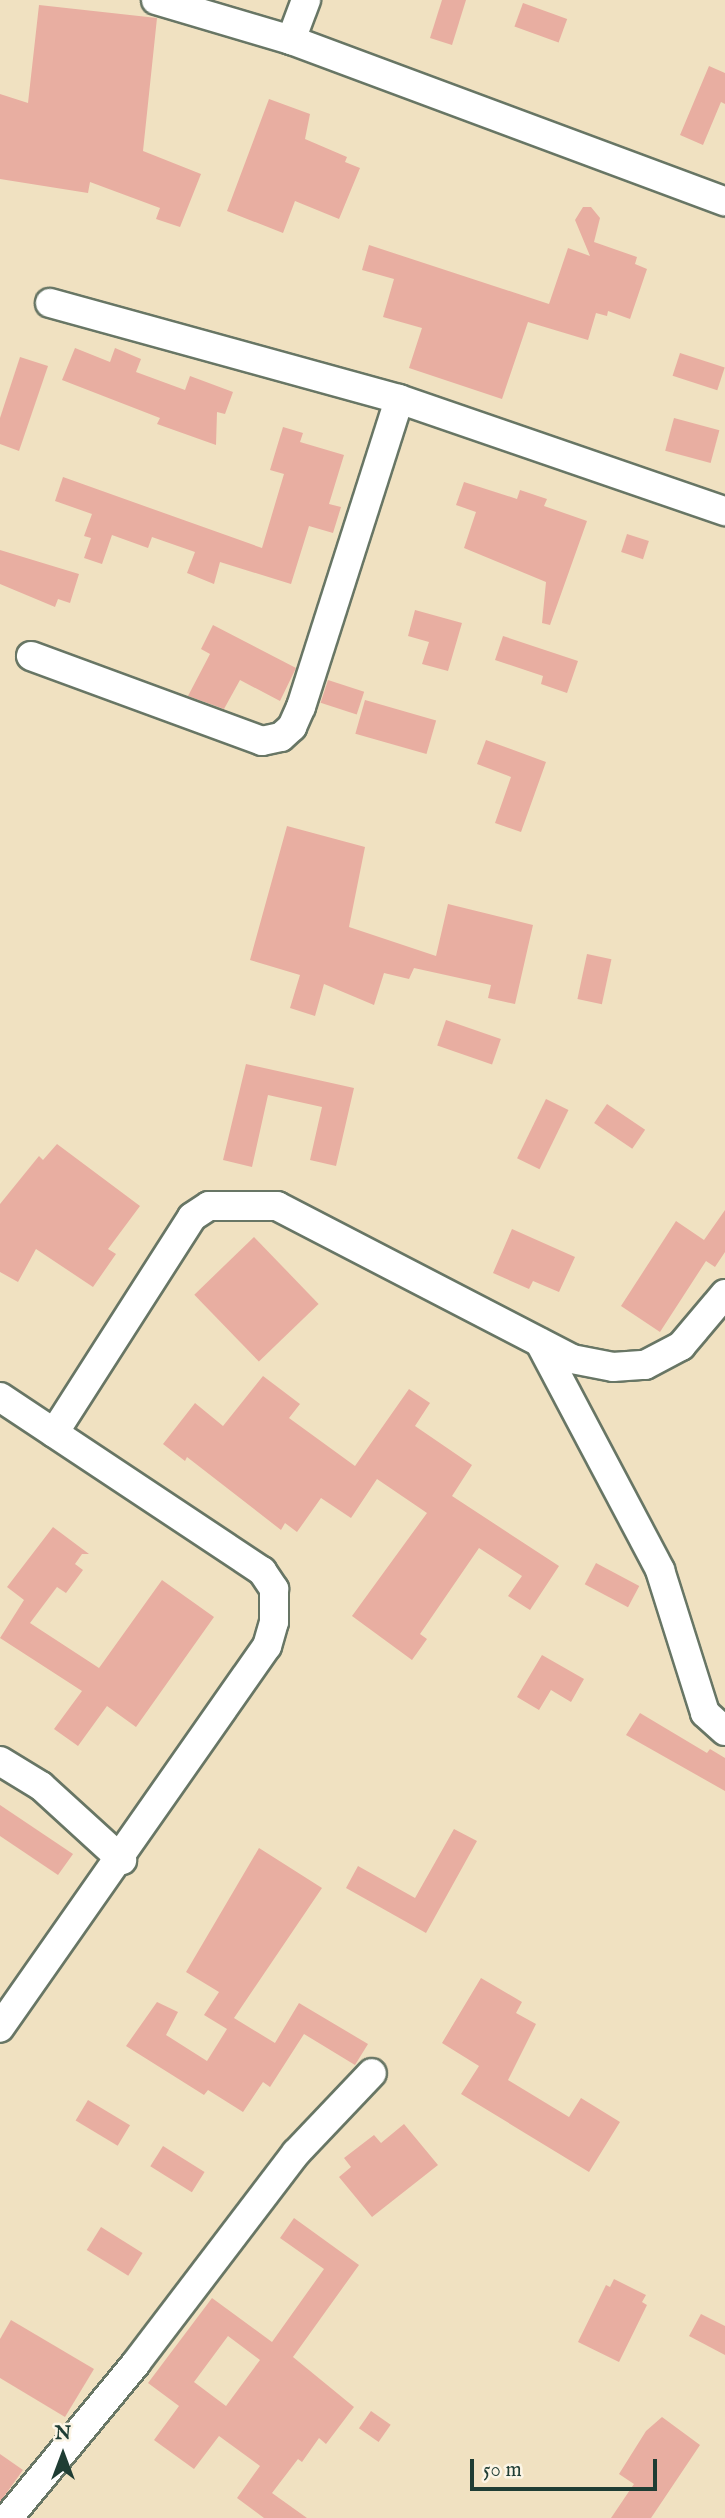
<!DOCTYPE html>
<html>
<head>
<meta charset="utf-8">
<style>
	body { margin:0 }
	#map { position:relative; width:725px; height:2518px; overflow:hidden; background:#f0e1c1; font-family:"IM FELL English",serif }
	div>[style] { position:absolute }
	.building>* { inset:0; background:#e8aea1; transform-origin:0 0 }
	.roads { filter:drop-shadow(2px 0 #687665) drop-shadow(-2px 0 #687665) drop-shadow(0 2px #687665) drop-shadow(0 -2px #687665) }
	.minor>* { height:28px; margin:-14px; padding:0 14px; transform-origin:14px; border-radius:14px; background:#fff }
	span { translate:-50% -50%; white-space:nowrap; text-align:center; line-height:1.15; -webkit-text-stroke:6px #fcf5e5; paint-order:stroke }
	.north { position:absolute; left:28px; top:2420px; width:70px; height:70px; -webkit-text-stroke:5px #fcf5e5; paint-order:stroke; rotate:0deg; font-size:19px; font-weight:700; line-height:28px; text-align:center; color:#1f3d34 }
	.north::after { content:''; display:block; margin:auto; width:24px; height:32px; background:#1f3d34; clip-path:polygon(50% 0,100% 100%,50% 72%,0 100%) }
	.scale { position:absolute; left:470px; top:2459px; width:187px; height:32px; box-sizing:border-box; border:4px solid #1f3d34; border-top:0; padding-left:9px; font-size:21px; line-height:24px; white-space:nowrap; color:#1f3d34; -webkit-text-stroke:5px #fcf5e5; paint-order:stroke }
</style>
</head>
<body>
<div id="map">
	<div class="building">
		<i style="clip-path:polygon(442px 0,466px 0,452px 45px,430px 38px)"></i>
		<i style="left:523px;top:3px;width:47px;height:25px;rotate:20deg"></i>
		<i style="clip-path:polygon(39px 5px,157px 18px,143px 151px,201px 174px,180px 227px,156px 219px,160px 208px,90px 182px,88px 193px,0 179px,0 94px,28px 103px)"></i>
		<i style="clip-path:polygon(709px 66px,725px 73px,725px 104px,721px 102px,703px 145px,680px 135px)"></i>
		<i style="clip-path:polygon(269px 99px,310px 114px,305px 139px,347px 157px,345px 162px,360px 168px,339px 219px,295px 201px,283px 233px,227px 211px)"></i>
		<i style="clip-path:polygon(583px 207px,591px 207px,600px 218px,594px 242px,637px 257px,635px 264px,647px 269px,630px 319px,608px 311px,607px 316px,596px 313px,588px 340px,528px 322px,502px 399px,409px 368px,422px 328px,383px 317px,394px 279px,362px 270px,369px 245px,549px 304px,568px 248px,590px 256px,575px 220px)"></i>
		<i style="clip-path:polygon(75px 348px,110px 362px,115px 348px,141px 359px,136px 372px,185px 390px,190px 376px,233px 392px,225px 414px,217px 412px,216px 445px,157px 424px,160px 418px,62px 380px)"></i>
		<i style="left:680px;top:353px;width:47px;height:24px;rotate:18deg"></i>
		<i style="clip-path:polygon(20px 357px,48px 366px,19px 451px,0 444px,0 418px)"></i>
		<i style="left:674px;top:418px;width:47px;height:34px;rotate:15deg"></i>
		<i style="clip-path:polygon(283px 427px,303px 433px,300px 442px,344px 455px,329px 504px,341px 507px,333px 533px,309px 526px,291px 584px,220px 562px,214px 584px,187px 573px,195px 552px,152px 537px,148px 548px,112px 535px,102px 564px,84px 558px,91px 538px,84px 536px,92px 514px,55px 501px,63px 477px,262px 548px,284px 474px,270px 470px)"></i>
		<i style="clip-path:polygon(464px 482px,517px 499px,520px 490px,547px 499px,544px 506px,587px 521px,550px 625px,542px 623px,546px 582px,464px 548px,476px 512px,456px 505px)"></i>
		<i style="left:627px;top:534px;width:23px;height:19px;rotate:18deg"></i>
		<i style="clip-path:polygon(0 550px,79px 574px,70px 603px,58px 599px,55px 607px,0 584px)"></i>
		<i style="clip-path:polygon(415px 610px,462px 623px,448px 671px,422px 664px,429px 642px,408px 636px)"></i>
		<i style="clip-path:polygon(213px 625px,296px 668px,280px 701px,240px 680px,224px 709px,188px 696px,210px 654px,201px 649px)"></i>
		<i style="clip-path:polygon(503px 636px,578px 661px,567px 693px,541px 684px,543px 676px,495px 660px)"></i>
		<i style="left:328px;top:680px;width:38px;height:24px;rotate:18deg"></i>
		<i style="left:365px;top:700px;width:74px;height:35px;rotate:16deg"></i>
		<i style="clip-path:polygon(486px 740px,546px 762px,521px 832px,495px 823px,511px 777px,477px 764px)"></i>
		<i style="clip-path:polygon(287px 826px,365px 847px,349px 927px,436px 956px,448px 904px,533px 925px,515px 1004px,488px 998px,491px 985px,414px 968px,409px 979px,384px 973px,374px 1005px,324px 984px,315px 1016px,290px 1008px,300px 975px,250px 960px)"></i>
		<i style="left:587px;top:954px;width:25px;height:46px;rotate:12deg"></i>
		<i style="left:446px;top:1020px;width:58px;height:27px;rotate:19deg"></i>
		<i style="clip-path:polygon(246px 1064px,354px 1088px,336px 1166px,310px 1160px,322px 1107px,268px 1095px,252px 1167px,223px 1160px)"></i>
		<i style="left:546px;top:1099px;width:25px;height:66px;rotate:26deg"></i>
		<i style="left:607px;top:1104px;width:46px;height:23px;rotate:34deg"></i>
		<i style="clip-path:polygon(57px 1144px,140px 1206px,108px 1249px,116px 1254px,93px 1287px,36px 1249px,18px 1282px,0 1272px,0 1204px,39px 1156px,43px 1160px)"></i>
		<i style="clip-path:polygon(725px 1210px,725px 1252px,715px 1267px,706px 1261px,660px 1332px,621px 1306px,676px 1221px,704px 1240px)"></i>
		<i style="clip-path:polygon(512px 1229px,575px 1257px,559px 1292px,533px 1281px,529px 1289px,493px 1273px)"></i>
		<i style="left:254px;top:1237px;width:93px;height:83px;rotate:46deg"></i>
		<i style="clip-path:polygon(263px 1376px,300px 1404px,289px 1418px,355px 1466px,409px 1389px,430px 1403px,415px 1426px,472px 1465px,452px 1496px,559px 1566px,530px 1610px,508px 1596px,522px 1576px,479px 1548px,420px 1634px,427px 1639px,412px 1660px,352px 1616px,427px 1513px,377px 1479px,351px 1518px,321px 1498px,297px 1532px,285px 1523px,281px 1530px,187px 1457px,185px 1461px,163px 1444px,195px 1403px,223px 1426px)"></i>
		<i style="clip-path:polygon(53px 1527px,89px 1554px,82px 1554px,75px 1564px,83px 1570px,66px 1593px,57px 1587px,30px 1623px,99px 1668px,162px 1580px,214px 1617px,136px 1727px,107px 1706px,78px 1746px,54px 1729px,82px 1691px,0 1638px,24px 1600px,7px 1587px)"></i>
		<i style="left:596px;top:1563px;width:49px;height:24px;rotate:28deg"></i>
		<i style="clip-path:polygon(542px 1655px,584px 1679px,571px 1702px,551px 1690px,539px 1710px,517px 1697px)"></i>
		<i style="clip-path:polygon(640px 1713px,707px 1753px,710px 1749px,725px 1758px,725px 1791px,626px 1735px)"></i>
		<i style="clip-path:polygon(0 1805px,73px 1854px,58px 1875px,0 1836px)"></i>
		<i style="clip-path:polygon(454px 1829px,477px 1841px,426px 1933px,346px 1888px,358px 1866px,415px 1898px)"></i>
		<i style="clip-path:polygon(259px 1848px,322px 1888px,234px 2018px,275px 2043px,299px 2003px,368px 2044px,355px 2065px,304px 2034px,270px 2087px,263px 2082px,243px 2112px,208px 2090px,204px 2095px,126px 2046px,157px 2002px,178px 2012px,166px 2035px,207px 2061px,227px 2029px,204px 2015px,219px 1992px,186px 1972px)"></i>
		<i style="clip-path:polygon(481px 1978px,522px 2002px,516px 2013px,536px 2024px,508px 2080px,569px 2117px,581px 2098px,620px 2122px,589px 2172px,461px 2094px,479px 2066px,442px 2043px)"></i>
		<i style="left:88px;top:2100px;width:49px;height:24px;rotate:31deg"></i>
		<i style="clip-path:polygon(404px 2124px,438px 2165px,372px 2217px,339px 2177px,351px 2167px,344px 2158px,374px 2135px,381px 2143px)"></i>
		<i style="left:163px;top:2146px;width:49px;height:24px;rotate:32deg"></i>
		<i style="clip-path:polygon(evenodd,294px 2218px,359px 2265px,293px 2357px,354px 2407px,326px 2444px,319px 2438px,302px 2462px,298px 2459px,272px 2493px,307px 2518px,264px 2518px,237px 2498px,260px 2466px,219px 2436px,194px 2469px,154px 2440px,179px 2406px,148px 2383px,212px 2298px,272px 2342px,324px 2269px,280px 2238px,294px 2218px,228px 2336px,260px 2360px,226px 2406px,194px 2382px,228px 2336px)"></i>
		<i style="left:101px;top:2227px;width:49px;height:27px;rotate:32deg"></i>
		<i style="clip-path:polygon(614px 2279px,646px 2295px,642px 2302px,647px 2305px,619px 2362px,578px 2342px,606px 2285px,610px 2287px)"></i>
		<i style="clip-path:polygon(701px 2314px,725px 2326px,725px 2355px,689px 2336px)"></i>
		<i style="clip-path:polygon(11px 2320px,94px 2369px,65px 2417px,0 2378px,0 2339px)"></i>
		<i style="left:371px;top:2411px;width:24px;height:21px;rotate:35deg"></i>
		<i style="clip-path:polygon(662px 2417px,700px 2445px,651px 2518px,611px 2518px,634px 2484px,619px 2474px,646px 2431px)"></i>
		<i style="clip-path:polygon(0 2454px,23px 2470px,0 2502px)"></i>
	</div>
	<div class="roads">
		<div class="minor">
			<i style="left:156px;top:0;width:141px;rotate:16.5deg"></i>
			<i style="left:291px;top:40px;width:463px;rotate:20.4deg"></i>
			<i style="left:291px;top:40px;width:43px;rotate:-69.4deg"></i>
			<i style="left:50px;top:303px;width:362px;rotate:15.4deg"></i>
			<i style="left:399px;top:399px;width:345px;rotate:19deg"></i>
			<i style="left:31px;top:656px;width:246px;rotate:20.2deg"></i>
			<i style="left:262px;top:741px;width:19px;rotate:-12deg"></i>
			<i style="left:281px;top:737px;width:15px;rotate:-42deg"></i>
			<i style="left:292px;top:727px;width:22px;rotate:-66deg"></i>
			<i style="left:301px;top:707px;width:323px;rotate:-72.3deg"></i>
			<i style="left:540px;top:1343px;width:257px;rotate:62.1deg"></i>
			<i style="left:660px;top:1570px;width:150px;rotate:72.5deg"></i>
			<i style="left:705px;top:1713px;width:27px;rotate:42deg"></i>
			<i style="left:0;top:1397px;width:315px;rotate:33.6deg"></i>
			<i style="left:262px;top:1571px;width:22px;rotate:56deg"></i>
			<i style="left:274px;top:1589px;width:33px;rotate:90deg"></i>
			<i style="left:274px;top:1622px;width:25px;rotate:106deg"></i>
			<i style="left:267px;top:1646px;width:466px;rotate:125deg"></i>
			<i style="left:54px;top:1433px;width:256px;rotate:-57.4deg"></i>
			<i style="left:192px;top:1217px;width:20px;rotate:-33deg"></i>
			<i style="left:209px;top:1206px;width:68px"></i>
			<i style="left:277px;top:1206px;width:332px;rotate:27.4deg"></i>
			<i style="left:572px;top:1359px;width:42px;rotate:11deg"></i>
			<i style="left:613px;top:1367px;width:32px;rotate:-4deg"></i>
			<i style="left:645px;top:1365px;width:41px;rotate:-27.8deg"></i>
			<i style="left:681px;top:1346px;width:68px;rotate:-49.8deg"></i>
			<i style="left:0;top:1761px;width:48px;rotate:31.4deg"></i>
			<i style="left:41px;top:1786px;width:110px;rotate:42.4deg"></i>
			<i style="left:8px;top:2518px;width:201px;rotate:-50.4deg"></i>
			<i style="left:136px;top:2363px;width:264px;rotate:-52.7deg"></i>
			<i style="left:296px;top:2153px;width:110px;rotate:-46.5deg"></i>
		</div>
	</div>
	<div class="north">N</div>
	<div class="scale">50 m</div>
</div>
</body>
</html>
